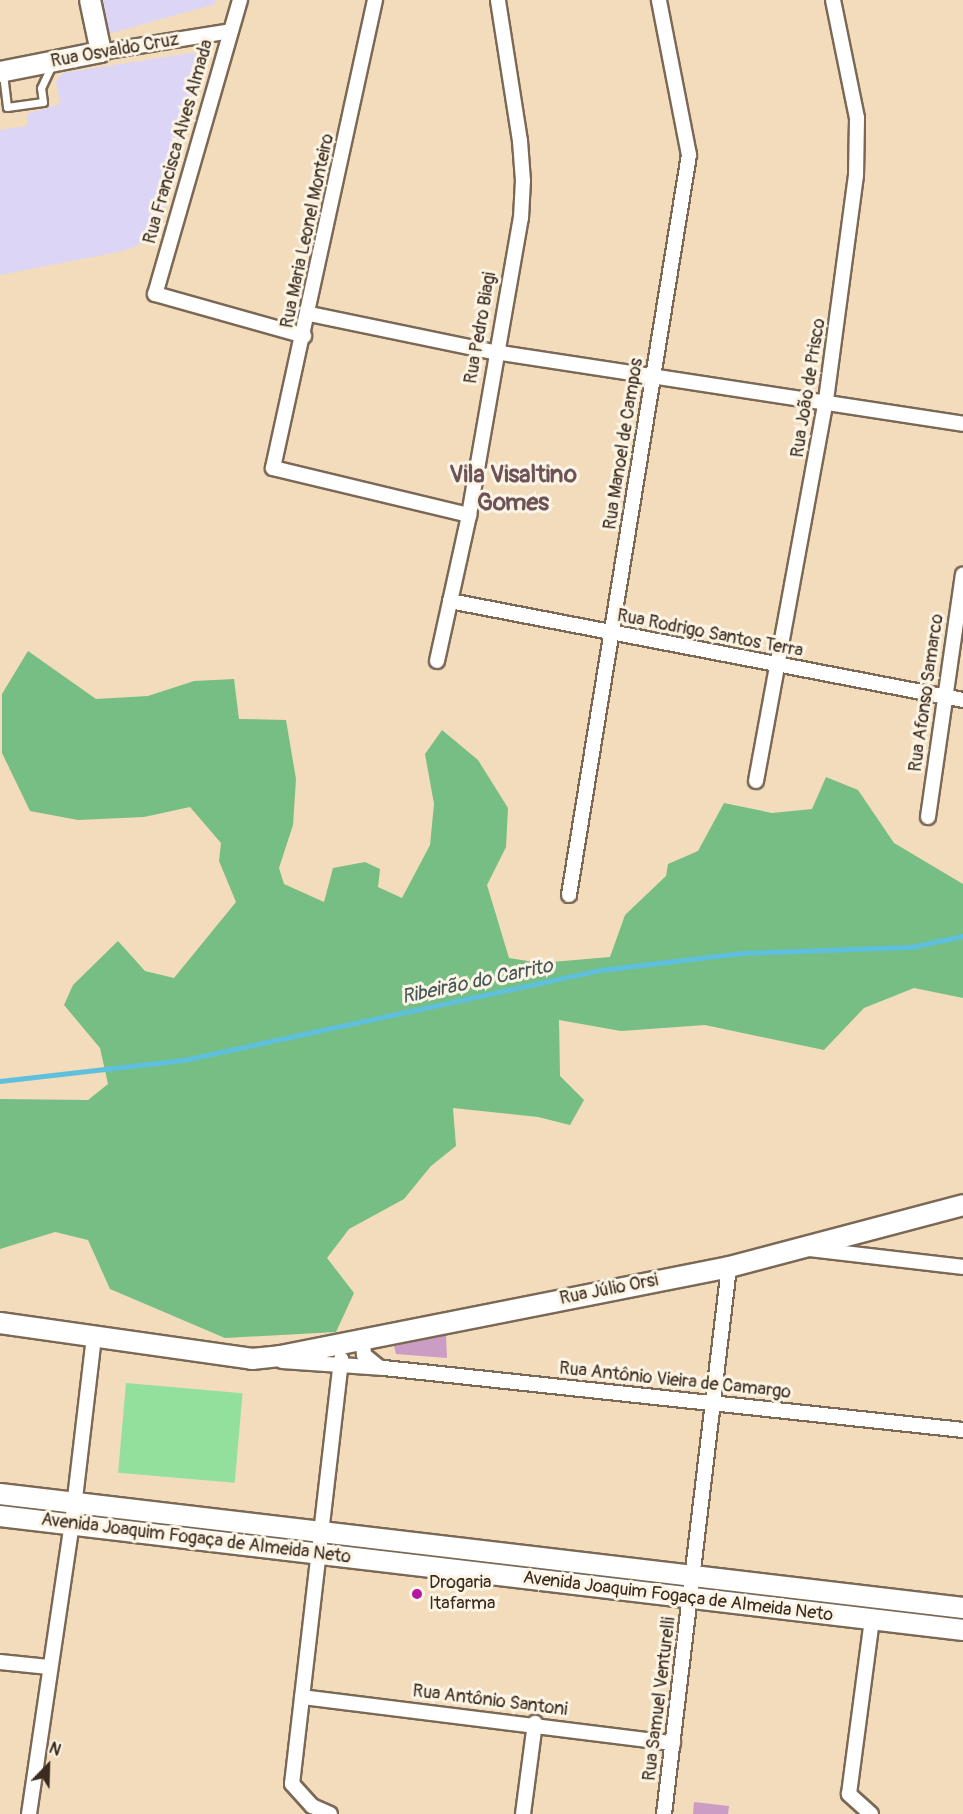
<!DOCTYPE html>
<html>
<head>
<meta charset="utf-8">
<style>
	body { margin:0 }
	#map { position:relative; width:963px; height:1814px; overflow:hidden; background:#f2dcbc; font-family:Pangolin,sans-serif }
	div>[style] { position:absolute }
	.built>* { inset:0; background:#ddd5f6 }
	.green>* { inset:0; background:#93e09d; transform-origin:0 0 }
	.forest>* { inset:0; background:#76be84 }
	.stream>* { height:4.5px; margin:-2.25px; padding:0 2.25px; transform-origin:2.25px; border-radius:2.25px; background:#5ec0dc }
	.building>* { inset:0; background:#cb9dc5 }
	.roads { filter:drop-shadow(2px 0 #7b6855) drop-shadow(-2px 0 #7b6855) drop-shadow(0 2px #7b6855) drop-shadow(0 -2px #7b6855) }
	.lane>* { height:7px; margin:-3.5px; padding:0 3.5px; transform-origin:3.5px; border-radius:3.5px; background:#fff }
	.street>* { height:14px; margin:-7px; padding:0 7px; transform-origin:7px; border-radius:7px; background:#fff }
	.secondary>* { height:20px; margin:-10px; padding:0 10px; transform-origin:10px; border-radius:10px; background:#fff }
	.dots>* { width:16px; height:16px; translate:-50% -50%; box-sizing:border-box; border:3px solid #fcf5e5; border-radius:50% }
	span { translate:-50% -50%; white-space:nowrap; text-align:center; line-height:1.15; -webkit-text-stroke:6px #fcf5e5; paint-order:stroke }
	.street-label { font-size:18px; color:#3b2a1e }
	.poi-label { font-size:18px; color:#3b2a1e }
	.left { translate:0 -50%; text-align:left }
	.water-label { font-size:20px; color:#465757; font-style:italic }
	.district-label { font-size:24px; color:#6d5258; font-weight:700 }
	.north { position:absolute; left:18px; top:1736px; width:60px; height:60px; -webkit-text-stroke:4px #fcf5e5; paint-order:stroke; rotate:23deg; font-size:16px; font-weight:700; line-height:24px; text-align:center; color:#3b2a1e }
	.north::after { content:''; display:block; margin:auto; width:21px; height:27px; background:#3b2a1e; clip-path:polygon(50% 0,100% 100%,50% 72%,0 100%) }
</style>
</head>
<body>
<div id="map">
	<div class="built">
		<i style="clip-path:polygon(102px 0,216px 0,215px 4px,108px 34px)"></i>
		<i style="clip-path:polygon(191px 53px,201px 56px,158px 237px,123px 251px,0 275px,0 130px,27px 126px,27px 114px,60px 104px,56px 81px,63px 73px)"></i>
	</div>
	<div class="green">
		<i style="left:126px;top:1383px;width:117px;height:90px;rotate:5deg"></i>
	</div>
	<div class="forest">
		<i style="clip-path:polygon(28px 651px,96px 699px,148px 696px,194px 681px,234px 679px,239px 719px,286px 720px,296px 779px,293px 825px,279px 868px,284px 884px,324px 902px,333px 868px,365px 862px,380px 869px,378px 887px,402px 898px,430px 845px,434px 804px,425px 754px,442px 730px,478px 760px,508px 808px,506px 847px,487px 885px,509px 958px,540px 963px,610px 957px,625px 915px,666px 876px,668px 864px,698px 851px,724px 803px,772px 813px,812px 809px,826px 777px,858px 790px,894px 843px,963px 884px,963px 998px,914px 988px,864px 1008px,824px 1050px,705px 1025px,621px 1031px,559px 1020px,560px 1076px,584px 1100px,570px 1125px,538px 1117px,453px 1108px,456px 1146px,431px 1166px,404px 1199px,349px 1229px,327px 1258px,354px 1293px,336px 1332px,225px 1338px,110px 1289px,88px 1240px,55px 1232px,0 1249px,0 1099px,88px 1100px,108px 1084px,100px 1048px,64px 1005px,73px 985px,118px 941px,145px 971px,174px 978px,236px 902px,219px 861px,221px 843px,190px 807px,144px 817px,78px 820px,30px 811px,2px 753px,2px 694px)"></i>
	</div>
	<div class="stream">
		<i style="left:0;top:1081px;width:185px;rotate:-6.5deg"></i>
		<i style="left:184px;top:1060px;width:427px;rotate:-12.2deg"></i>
		<i style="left:601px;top:970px;width:141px;rotate:-6.9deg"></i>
		<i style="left:741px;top:953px;width:170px;rotate:-2deg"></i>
		<i style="left:911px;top:947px;width:53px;rotate:-11.9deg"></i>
	</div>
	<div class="building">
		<i style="clip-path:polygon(446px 1335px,447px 1358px,396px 1354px,394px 1346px)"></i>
		<i style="clip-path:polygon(694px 1802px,729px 1806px,728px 1814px,693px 1814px)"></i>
	</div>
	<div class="roads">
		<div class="lane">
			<i style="left:3px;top:74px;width:33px;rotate:83deg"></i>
			<i style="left:7px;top:107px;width:36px;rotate:-8deg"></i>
			<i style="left:43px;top:102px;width:14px;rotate:-98deg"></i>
			<i style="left:41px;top:88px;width:26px;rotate:-65deg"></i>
		</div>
		<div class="street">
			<i style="left:240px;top:0;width:306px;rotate:106.1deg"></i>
			<i style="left:155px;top:294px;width:155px;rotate:15.7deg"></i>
			<i style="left:375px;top:0;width:479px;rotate:102.3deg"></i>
			<i style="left:273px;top:468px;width:202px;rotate:13.5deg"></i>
			<i style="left:101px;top:52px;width:131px;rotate:-9.2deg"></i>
			<i style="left:310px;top:314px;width:188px;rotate:11.7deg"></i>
			<i style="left:494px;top:352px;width:474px;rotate:8.7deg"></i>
			<i style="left:450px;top:601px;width:522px;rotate:10.92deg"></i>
			<i style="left:437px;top:661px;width:149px;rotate:-77.6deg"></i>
			<i style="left:469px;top:515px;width:302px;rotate:-80.1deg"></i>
			<i style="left:521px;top:218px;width:37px;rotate:-87deg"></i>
			<i style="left:523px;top:181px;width:40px;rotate:-94.3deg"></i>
			<i style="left:520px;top:141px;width:143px;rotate:-98.9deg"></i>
			<i style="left:756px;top:781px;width:387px;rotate:-79.6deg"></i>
			<i style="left:826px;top:400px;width:226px;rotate:-82.4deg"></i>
			<i style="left:856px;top:176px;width:58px;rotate:-89deg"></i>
			<i style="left:857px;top:118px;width:120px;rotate:-101.5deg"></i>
			<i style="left:928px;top:817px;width:245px;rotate:-81.8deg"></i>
			<i style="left:569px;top:895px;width:750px;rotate:-80.79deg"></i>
			<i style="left:689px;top:155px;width:158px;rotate:-101deg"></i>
			<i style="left:810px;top:1249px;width:154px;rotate:6.7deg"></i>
			<i style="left:363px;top:1338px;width:17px;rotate:87deg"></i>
			<i style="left:364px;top:1355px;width:19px;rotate:39deg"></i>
			<i style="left:282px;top:1361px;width:102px;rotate:3.9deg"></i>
			<i style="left:384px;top:1368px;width:582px;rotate:6.11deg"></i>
			<i style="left:0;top:1662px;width:49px;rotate:5.8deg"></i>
			<i style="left:302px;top:1697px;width:374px;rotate:7.1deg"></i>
			<i style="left:29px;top:1814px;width:293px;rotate:-81.6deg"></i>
			<i style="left:72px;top:1524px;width:187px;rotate:-83.3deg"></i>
			<i style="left:330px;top:1814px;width:20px;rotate:-156deg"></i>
			<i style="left:312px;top:1806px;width:30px;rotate:-132deg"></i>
			<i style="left:292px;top:1784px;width:428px;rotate:-83.4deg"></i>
			<i style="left:523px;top:1814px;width:92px;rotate:-82.5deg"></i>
			<i style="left:664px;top:1814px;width:551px;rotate:-83.22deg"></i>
			<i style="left:871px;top:1814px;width:30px;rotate:-138deg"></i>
			<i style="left:849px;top:1794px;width:176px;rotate:-82.5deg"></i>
		</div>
		<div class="secondary">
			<i style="left:0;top:72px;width:103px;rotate:-11.2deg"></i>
			<i style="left:101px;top:52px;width:53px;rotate:-101.9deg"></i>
			<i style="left:0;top:1323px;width:255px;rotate:8.1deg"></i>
			<i style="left:252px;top:1359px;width:28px;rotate:-6deg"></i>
			<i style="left:280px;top:1356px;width:458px;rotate:-11.2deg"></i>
			<i style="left:729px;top:1267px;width:242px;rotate:-14.8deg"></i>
			<i style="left:0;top:1494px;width:970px;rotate:6.75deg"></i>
			<i style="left:0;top:1516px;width:970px;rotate:6.75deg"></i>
		</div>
	</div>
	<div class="dots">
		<i style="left:417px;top:1594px;background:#b5179e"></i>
	</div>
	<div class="street-label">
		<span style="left:115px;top:51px;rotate:-10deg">Rua Osvaldo Cruz</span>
		<span style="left:179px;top:142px;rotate:-74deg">Rua Francisca Alves Almada</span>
		<span style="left:308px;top:231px;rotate:-78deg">Rua Maria Leonel Monteiro</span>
		<span style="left:481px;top:328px;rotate:-80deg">Rua Pedro Biagi</span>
		<span style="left:809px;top:388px;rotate:-81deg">Rua João de Prisco</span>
		<span style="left:624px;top:444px;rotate:-81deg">Rua Manoel de Campos</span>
		<span style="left:710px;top:634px;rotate:11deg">Rua Rodrigo Santos Terra</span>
		<span style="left:927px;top:693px;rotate:-82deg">Rua Afonso Samarco</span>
		<span style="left:609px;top:1290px;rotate:-11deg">Rua Júlio Orsi</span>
		<span style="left:675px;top:1381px;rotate:6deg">Rua Antônio Vieira de Camargo</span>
		<span style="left:196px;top:1539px;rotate:7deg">Avenida Joaquim Fogaça de Almeida Neto</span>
		<span style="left:678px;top:1597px;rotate:7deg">Avenida Joaquim Fogaça de Almeida Neto</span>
		<span style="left:660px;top:1699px;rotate:-83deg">Rua Samuel Venturelli</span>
		<span style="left:490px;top:1701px;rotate:7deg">Rua Antônio Santoni</span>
	</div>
	<div class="poi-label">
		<span class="left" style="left:429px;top:1594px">Drogaria<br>Itafarma</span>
	</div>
	<div class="water-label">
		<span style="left:477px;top:981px;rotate:-12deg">Ribeirão do Carrito</span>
	</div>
	<div class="district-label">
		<span style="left:513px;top:489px">Vila Visaltino<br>Gomes</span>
	</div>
	<div class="north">N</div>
</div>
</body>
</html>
